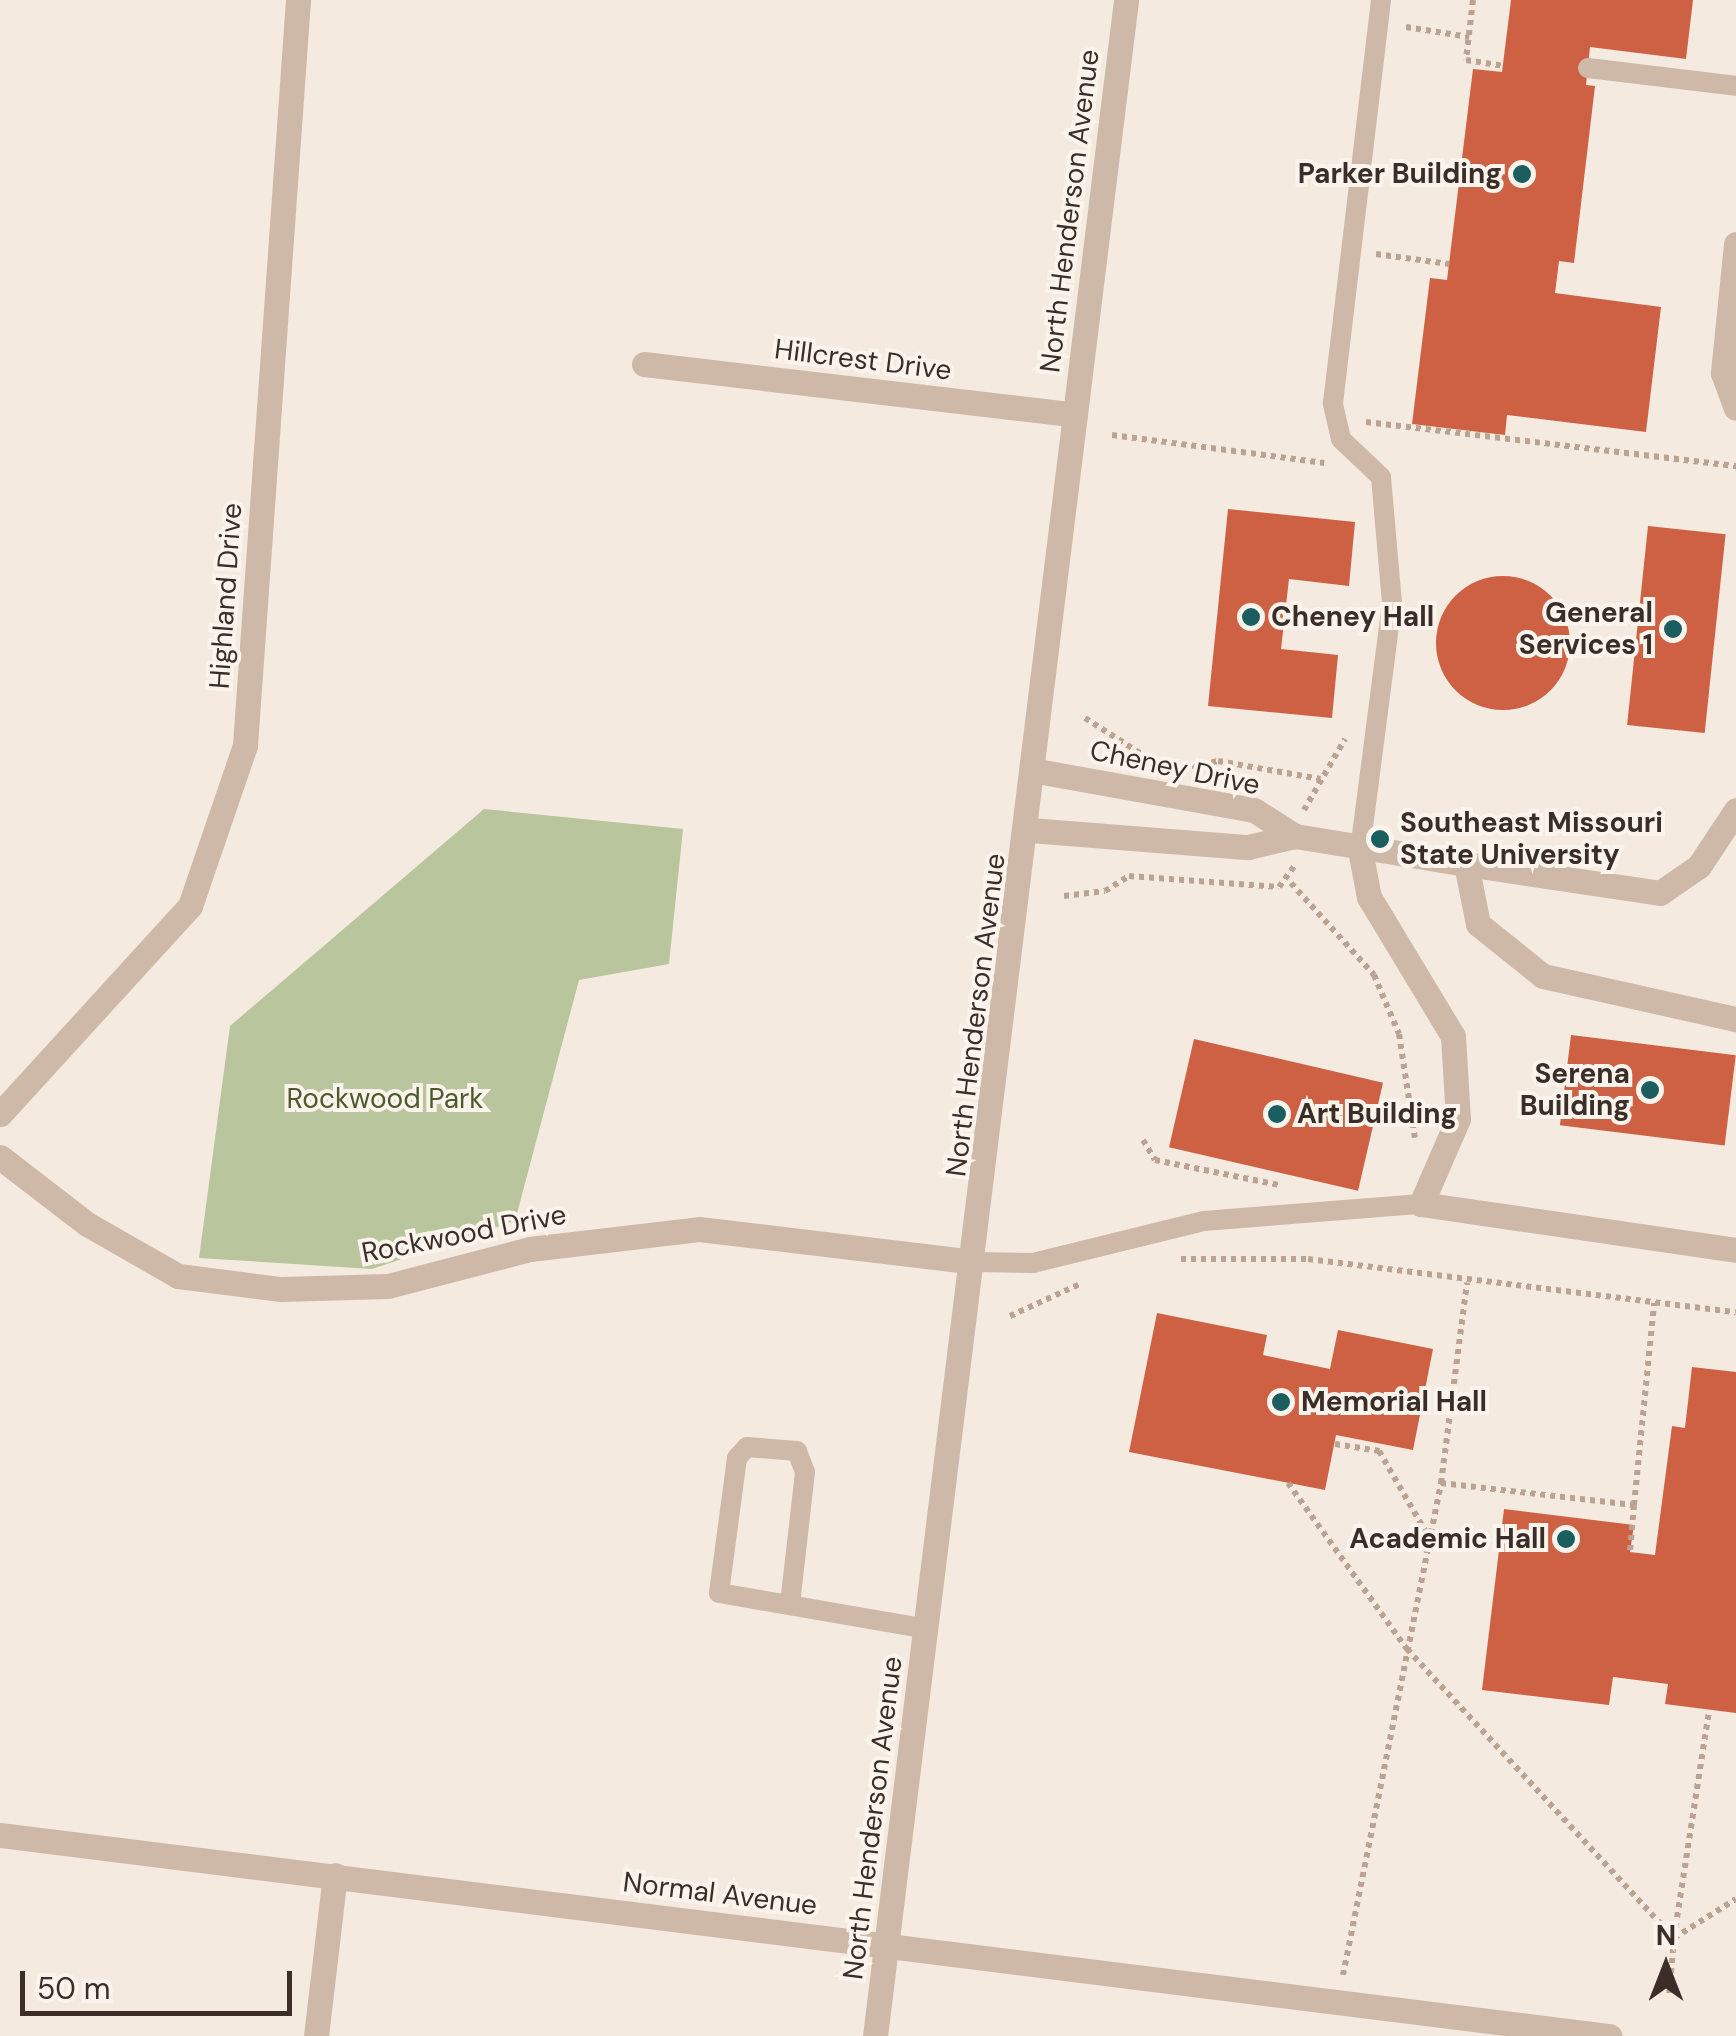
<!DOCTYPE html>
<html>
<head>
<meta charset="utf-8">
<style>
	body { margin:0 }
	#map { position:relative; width:1736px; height:2036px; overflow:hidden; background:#f5eadf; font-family:"DM Sans",sans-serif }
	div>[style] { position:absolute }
	.green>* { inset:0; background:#b9c59d }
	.building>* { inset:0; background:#ce6043; transform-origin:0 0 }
	.round { border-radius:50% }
	.path>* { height:6px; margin-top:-3px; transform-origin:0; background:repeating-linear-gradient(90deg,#baa393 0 5px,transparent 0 10px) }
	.service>* { height:20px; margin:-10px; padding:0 10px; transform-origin:10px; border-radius:10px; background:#ceb9a9 }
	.minor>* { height:25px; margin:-12.5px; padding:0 12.5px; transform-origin:12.5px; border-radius:12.5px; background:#ceb9a9 }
	.dots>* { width:28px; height:28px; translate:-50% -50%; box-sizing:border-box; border:5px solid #fbf4ec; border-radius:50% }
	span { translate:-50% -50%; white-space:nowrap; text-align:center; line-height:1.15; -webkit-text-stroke:8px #fbf4ec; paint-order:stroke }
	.poi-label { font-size:28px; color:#3b2e29; font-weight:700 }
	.right { translate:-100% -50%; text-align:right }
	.left { translate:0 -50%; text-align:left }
	.street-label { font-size:28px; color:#3b2e29 }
	.park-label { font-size:28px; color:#4b5b2b }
	.north { position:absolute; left:1616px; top:1916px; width:100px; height:100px; -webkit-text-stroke:8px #fbf4ec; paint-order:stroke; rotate:0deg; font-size:28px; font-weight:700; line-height:40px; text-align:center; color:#3b2e29 }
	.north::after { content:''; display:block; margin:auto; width:35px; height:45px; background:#3b2e29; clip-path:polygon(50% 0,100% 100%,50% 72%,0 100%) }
	.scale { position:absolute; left:20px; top:1971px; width:272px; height:45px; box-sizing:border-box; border:5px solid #3b2e29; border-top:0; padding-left:12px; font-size:30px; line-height:35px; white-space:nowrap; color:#3b2e29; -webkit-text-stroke:8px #fbf4ec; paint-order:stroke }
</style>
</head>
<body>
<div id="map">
	<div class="green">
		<i style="clip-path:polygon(484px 809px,683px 829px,669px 964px,579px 980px,515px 1221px,372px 1269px,199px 1258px,230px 1026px)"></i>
	</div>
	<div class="building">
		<i style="clip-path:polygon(1511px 0,1693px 0,1686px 59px,1590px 47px,1586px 85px,1595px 86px,1574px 263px,1559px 261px,1555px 293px,1661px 307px,1646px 432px,1507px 415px,1505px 435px,1412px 424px,1430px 278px,1447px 280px,1473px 69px,1502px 72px)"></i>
		<i style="clip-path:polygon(1228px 509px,1355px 522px,1349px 586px,1289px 579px,1281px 649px,1338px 655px,1332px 718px,1208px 706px)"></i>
		<i style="left:1648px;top:526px;width:78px;height:200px;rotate:6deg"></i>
		<i class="round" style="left:1436px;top:576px;width:134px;height:134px"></i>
		<i style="left:1571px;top:1035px;width:166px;height:91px;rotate:7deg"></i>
		<i style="left:1194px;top:1039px;width:194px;height:111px;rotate:13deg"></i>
		<i style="clip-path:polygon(1157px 1313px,1267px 1335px,1263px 1355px,1330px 1369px,1338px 1330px,1433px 1349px,1413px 1450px,1336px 1435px,1325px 1490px,1129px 1452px)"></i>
		<i style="clip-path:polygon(1692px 1367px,1736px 1372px,1736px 1713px,1665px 1704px,1668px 1684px,1613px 1677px,1609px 1705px,1482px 1690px,1504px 1509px,1634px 1525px,1630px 1552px,1655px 1555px,1672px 1426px,1685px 1428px)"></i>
	</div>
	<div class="path">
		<i style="left:1473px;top:0;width:60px;rotate:96.7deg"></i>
		<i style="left:1466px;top:60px;width:37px;rotate:9deg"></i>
		<i style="left:1406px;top:27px;width:64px;rotate:9deg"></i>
		<i style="left:1376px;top:254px;width:74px;rotate:7.8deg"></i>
		<i style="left:1366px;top:422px;width:373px;rotate:6.8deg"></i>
		<i style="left:1112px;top:435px;width:214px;rotate:7.5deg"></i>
		<i style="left:1085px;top:718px;width:72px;rotate:32.6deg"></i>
		<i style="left:1192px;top:767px;width:27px;rotate:-13deg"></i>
		<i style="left:1218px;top:761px;width:104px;rotate:10deg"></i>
		<i style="left:1304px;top:810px;width:82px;rotate:-60deg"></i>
		<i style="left:1291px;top:883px;width:124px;rotate:47.9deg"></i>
		<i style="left:1374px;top:975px;width:64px;rotate:67deg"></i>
		<i style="left:1399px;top:1034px;width:105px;rotate:81.3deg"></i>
		<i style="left:1064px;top:896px;width:41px;rotate:-7deg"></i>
		<i style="left:1105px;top:891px;width:28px;rotate:-32deg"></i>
		<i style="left:1129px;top:876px;width:150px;rotate:4.2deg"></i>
		<i style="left:1279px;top:887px;width:26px;rotate:-54deg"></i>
		<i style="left:1143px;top:1140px;width:23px;rotate:59deg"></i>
		<i style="left:1155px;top:1160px;width:126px;rotate:11.4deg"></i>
		<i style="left:1181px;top:1259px;width:127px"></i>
		<i style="left:1308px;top:1259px;width:431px;rotate:7.1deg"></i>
		<i style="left:1010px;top:1316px;width:79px;rotate:-24.6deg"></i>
		<i style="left:1335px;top:1444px;width:45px;rotate:9deg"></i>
		<i style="left:1379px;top:1451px;width:98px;rotate:60deg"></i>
		<i style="left:1288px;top:1483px;width:204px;rotate:54.4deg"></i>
		<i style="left:1407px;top:1649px;width:393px;rotate:47.3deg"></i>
		<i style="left:1674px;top:1938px;width:58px;rotate:94.9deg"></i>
		<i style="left:1441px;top:1483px;width:194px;rotate:6.5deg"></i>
		<i style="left:1634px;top:1505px;width:47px;rotate:94.9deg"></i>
		<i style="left:1634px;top:1505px;width:203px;rotate:-84.3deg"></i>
		<i style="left:1674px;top:1937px;width:230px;rotate:-81.2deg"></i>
		<i style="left:1674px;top:1938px;width:73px;rotate:-32.2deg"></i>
		<i style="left:1343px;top:1975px;width:502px;rotate:-78.73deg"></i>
		<i style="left:1441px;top:1483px;width:202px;rotate:-82.6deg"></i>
	</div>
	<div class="service">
		<i style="left:1588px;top:68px;width:149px;rotate:6.9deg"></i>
		<i style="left:1360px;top:850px;width:249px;rotate:-82.6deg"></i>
		<i style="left:1392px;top:603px;width:126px;rotate:-95deg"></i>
		<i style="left:1381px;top:477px;width:55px;rotate:-136.5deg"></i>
		<i style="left:1341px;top:439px;width:37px;rotate:-103deg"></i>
		<i style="left:1333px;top:403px;width:406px;rotate:-83.2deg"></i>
		<i style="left:974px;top:1262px;width:59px;rotate:1deg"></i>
		<i style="left:1033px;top:1263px;width:176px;rotate:-13.8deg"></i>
		<i style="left:1204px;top:1221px;width:218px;rotate:-4.5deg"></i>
		<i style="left:790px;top:1604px;width:133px;rotate:-83.5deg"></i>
		<i style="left:805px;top:1472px;width:22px;rotate:-111deg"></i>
		<i style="left:797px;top:1451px;width:50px;rotate:-175.4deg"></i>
		<i style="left:747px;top:1447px;width:15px;rotate:132deg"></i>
		<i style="left:737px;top:1458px;width:136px;rotate:97.6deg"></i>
		<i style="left:719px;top:1593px;width:211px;rotate:9.8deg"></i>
	</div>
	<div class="minor">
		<i style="left:1736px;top:244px;width:130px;rotate:95.8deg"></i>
		<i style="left:1723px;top:373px;width:37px;rotate:70deg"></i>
		<i style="left:644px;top:364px;width:434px;rotate:6.7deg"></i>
		<i style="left:1037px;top:771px;width:220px;rotate:10.2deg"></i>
		<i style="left:1254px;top:810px;width:49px;rotate:32.4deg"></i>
		<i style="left:1295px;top:836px;width:173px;rotate:9.3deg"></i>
		<i style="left:1466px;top:864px;width:61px;rotate:78.7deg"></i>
		<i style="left:1478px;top:924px;width:83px;rotate:38.7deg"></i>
		<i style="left:1543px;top:976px;width:198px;rotate:12.6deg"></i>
		<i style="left:1030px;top:830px;width:219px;rotate:4.5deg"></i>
		<i style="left:1248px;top:847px;width:48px;rotate:-13.2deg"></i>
		<i style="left:1360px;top:850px;width:48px;rotate:79.2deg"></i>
		<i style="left:1369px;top:897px;width:162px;rotate:58.9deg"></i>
		<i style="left:1453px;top:1036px;width:83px;rotate:86.6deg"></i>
		<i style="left:1458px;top:1119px;width:93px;rotate:113.5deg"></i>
		<i style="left:1421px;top:1204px;width:318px;rotate:8.3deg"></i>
		<i style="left:1466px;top:864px;width:196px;rotate:8.5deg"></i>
		<i style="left:1660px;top:893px;width:47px;rotate:-34.7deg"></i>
		<i style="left:1699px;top:866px;width:67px;rotate:-56.5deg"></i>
		<i style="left:0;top:1114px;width:282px;rotate:-47.6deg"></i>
		<i style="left:190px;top:906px;width:170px;rotate:-71.1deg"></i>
		<i style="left:245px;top:745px;width:747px;rotate:-85.93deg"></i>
		<i style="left:0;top:1157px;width:110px;rotate:37.6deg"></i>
		<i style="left:87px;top:1224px;width:105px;rotate:29.7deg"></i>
		<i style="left:178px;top:1276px;width:104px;rotate:7.2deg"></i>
		<i style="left:281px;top:1289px;width:107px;rotate:-1.6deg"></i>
		<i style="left:388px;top:1286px;width:147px;rotate:-14.6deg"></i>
		<i style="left:530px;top:1249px;width:170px;rotate:-6.7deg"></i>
		<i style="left:699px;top:1229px;width:277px;rotate:6.8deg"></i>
		<i style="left:0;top:1835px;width:1622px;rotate:7.12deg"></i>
		<i style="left:316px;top:2036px;width:162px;rotate:-83.3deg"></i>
		<i style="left:875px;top:2036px;width:2051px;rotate:-82.97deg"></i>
	</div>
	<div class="dots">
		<i style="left:1522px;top:174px;background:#1b5e60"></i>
		<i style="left:1251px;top:617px;background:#1b5e60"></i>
		<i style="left:1673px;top:629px;background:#1b5e60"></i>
		<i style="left:1380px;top:839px;background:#1b5e60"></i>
		<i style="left:1650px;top:1090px;background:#1b5e60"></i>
		<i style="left:1277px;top:1114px;background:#1b5e60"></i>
		<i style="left:1281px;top:1402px;background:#1b5e60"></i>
		<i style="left:1566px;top:1539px;background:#1b5e60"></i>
	</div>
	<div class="poi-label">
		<span class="right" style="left:1502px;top:174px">Parker Building</span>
		<span class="right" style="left:1653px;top:629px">General<br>Services 1</span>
		<span class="left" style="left:1271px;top:617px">Cheney Hall</span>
		<span class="left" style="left:1400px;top:839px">Southeast Missouri<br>State University</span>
		<span class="right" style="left:1630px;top:1090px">Serena<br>Building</span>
		<span class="left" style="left:1297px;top:1114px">Art Building</span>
		<span class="left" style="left:1301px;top:1402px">Memorial Hall</span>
		<span class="right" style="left:1546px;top:1539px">Academic Hall</span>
	</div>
	<div class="street-label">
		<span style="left:1070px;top:211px;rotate:-83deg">North Henderson Avenue</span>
		<span style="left:863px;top:360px;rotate:7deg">Hillcrest Drive</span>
		<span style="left:226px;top:596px;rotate:-86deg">Highland Drive</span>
		<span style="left:1175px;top:768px;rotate:12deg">Cheney Drive</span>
		<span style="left:976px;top:1015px;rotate:-83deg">North Henderson Avenue</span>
		<span style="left:464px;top:1234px;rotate:-11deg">Rockwood Drive</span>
		<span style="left:873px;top:1818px;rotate:-83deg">North Henderson Avenue</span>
		<span style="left:720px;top:1894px;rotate:7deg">Normal Avenue</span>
	</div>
	<div class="park-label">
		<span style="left:385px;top:1099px">Rockwood Park</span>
	</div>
	<div class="north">N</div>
	<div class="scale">50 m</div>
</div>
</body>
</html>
